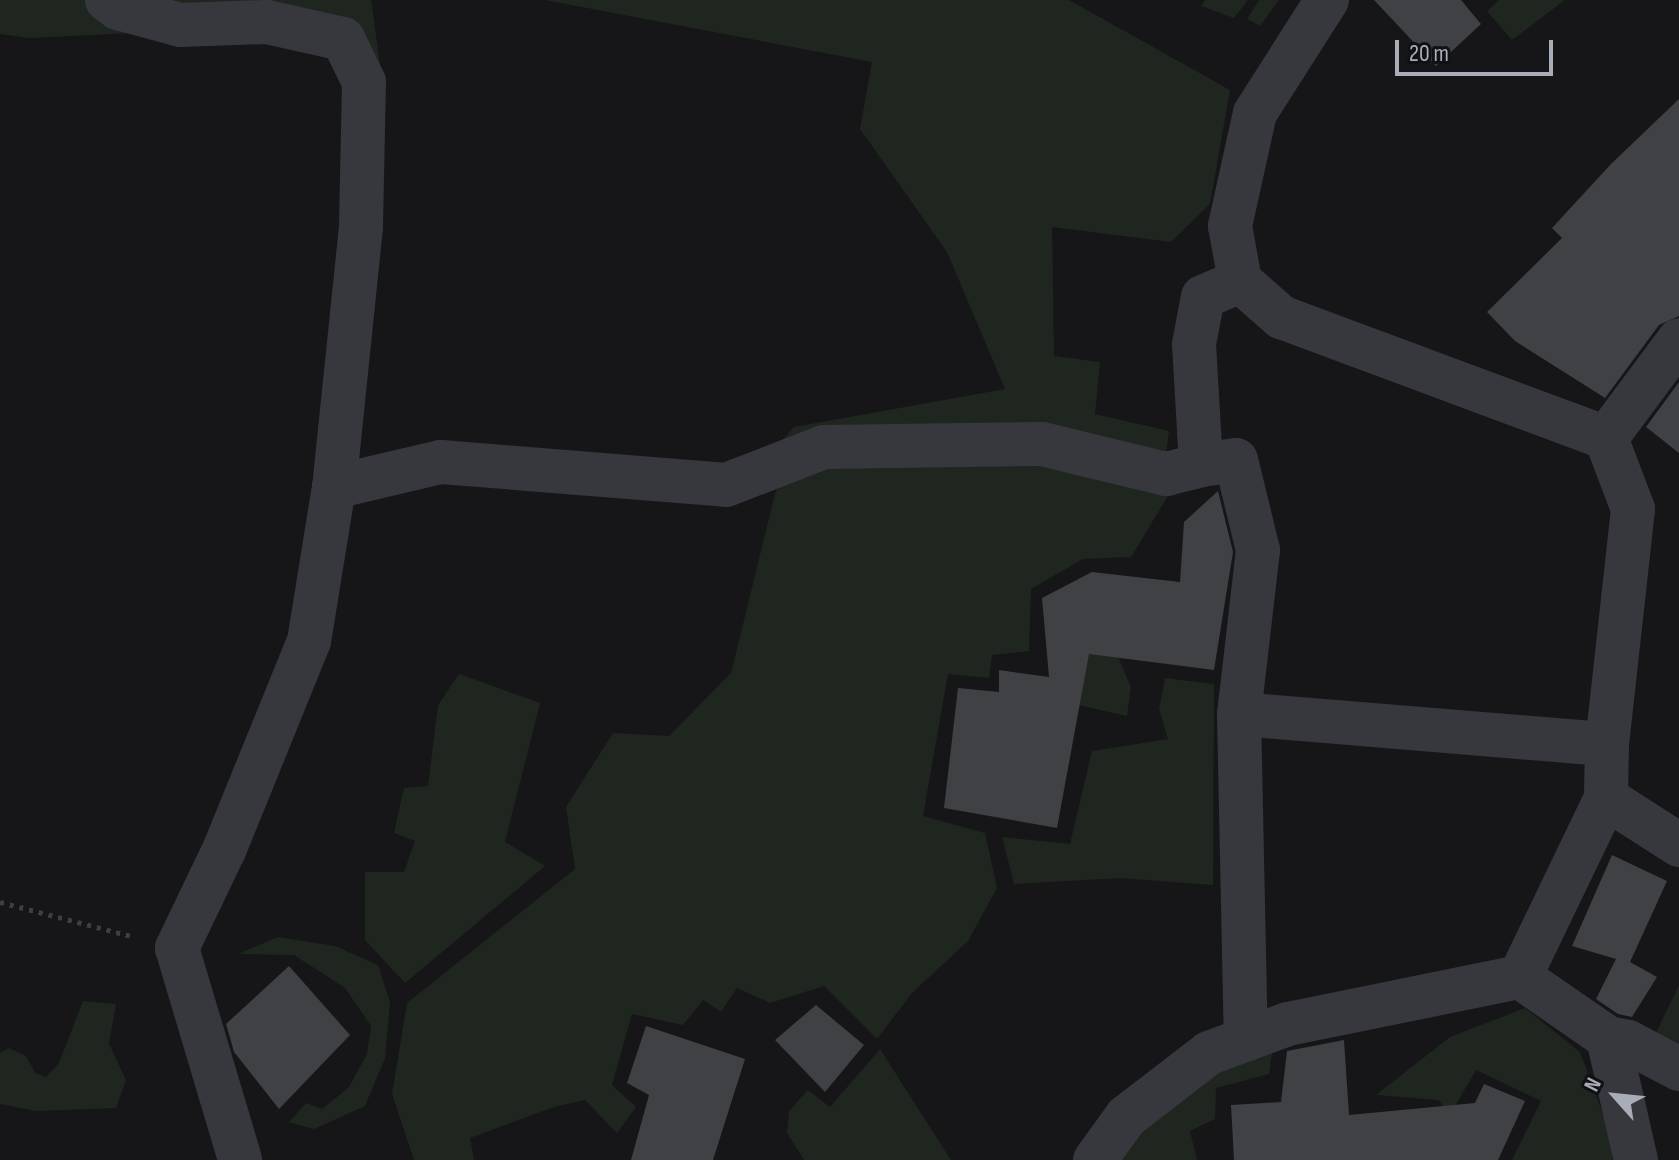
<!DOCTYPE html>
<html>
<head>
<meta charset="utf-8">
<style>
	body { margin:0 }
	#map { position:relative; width:1679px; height:1160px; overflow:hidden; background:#161618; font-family:"Sofia Sans Condensed",sans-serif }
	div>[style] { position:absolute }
	.green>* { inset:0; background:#1e261f }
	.building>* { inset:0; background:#404145 }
	.path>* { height:5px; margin-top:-2.5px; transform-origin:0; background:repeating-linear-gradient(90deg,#3d3f44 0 4px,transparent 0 10px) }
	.minor>* { height:44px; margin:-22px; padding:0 22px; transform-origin:22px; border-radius:22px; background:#37383d }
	span { translate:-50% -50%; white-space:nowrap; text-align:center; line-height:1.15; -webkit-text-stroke:8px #111113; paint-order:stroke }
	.north { position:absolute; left:1575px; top:1056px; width:80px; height:80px; -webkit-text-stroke:6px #111113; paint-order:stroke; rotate:297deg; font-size:22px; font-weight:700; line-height:32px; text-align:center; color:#a8adb8 }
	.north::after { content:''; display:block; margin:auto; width:28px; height:36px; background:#a8adb8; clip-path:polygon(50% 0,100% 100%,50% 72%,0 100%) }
	.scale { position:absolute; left:1395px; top:40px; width:158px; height:36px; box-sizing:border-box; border:4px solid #a8adb8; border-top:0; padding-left:10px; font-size:24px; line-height:28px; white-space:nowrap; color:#a8adb8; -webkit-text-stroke:6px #111113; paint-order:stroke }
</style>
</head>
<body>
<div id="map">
	<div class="green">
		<i style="clip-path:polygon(0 0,371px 0,381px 71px,338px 23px,30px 38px,0 34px)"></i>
		<i style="clip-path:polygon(545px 0,1069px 0,1230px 90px,1210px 204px,1171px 242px,1052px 227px,1054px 356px,1100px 362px,1095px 414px,1169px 431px,1165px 462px,773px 450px,794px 427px,1005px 389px,947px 252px,860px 129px,872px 62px)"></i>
		<i style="clip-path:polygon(1205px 0,1248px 0,1234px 18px,1201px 6px)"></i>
		<i style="clip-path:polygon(1259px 0,1279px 0,1260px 26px,1247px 19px)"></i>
		<i style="clip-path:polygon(1499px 0,1565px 0,1512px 40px,1487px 11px)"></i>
		<i style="clip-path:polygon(1041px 459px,1175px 484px,1131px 557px,1083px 559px,1031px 589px,1029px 651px,992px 655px,989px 678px,948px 674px,923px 816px,985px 833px,997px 888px,968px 941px,912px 993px,877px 1039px,824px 986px,770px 1003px,737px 988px,721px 1012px,703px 1000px,683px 1025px,632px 1014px,612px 1085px,636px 1107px,617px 1133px,585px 1100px,554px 1107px,470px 1138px,474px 1160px,414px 1160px,392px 1094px,407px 1003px,575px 869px,566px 807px,613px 733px,669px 736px,731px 673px,776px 490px,829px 461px)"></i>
		<i style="clip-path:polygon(1052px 649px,1116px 652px,1131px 687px,1127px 716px,1051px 699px)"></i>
		<i style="clip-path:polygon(459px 674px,540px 703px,505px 842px,545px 866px,405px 983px,365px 940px,365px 872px,404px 872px,415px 841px,394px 833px,404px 788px,428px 786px,438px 705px)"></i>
		<i style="clip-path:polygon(1165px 678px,1214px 684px,1213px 885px,1120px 878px,1014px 884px,1002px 837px,1070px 844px,1092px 751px,1168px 739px,1159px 709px)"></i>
		<i style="clip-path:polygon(278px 937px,335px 946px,378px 965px,390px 1002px,385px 1058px,365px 1106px,314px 1129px,289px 1122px,306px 1103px,322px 1109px,349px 1087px,367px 1054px,371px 1026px,345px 988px,294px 955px,238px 954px)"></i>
		<i style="clip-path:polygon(1679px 985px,1679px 1058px,1652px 1041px)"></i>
		<i style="clip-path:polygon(83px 1001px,116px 1004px,109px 1044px,126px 1080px,116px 1108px,36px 1111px,0 1104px,0 1053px,9px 1048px,26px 1056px,35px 1073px,46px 1077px,59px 1063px)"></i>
		<i style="clip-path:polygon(1525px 1008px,1580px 1052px,1611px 1136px,1613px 1160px,1512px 1160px,1541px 1101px,1476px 1070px,1449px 1116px,1439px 1100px,1376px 1095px,1450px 1037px)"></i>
		<i style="clip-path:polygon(1274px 1040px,1269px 1074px,1216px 1088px,1215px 1119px,1190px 1131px,1197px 1160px,1110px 1160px,1216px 1062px)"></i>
		<i style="clip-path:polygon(880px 1049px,951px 1160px,804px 1160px,787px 1133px,789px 1111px,808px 1090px,830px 1107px)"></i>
	</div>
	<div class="building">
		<i style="clip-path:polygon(1374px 0,1461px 0,1481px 24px,1436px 66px)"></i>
		<i style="clip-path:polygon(1679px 99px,1679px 316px,1659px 325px,1605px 398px,1515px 341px,1487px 312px,1562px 238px,1552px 228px,1611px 164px)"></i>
		<i style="clip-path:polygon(1679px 382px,1679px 453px,1646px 427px)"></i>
		<i style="clip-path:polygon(1218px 491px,1233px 552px,1214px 670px,1089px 654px,1057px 828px,944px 808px,958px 688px,999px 692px,999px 670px,1049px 677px,1042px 598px,1092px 572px,1180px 582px,1184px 522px)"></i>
		<i style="clip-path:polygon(1612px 855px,1667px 881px,1630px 962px,1657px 977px,1632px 1017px,1618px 1014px,1596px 999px,1616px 959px,1572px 946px)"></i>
		<i style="clip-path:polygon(289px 966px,350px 1035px,279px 1109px,234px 1052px,226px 1024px)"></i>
		<i style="clip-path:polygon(816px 1005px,864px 1045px,825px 1092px,775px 1040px)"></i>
		<i style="clip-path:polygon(646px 1026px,745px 1059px,713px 1160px,631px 1160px,649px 1095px,627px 1083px)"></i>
		<i style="clip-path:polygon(1344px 1040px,1349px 1115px,1475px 1103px,1484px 1084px,1525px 1101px,1498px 1160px,1234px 1160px,1231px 1105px,1281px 1102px,1287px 1051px)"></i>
	</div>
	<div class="path">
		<i style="left:0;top:902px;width:135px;rotate:14.5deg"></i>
	</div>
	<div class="minor">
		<i style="left:107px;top:0;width:14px;rotate:36deg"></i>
		<i style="left:118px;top:8px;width:64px;rotate:15.3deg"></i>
		<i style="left:180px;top:25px;width:87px;rotate:-2deg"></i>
		<i style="left:267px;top:22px;width:78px;rotate:12.6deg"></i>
		<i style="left:343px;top:39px;width:48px;rotate:64deg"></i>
		<i style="left:364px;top:82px;width:145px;rotate:91.2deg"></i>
		<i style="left:361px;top:227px;width:261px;rotate:95.9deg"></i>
		<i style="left:334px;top:487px;width:156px;rotate:99.2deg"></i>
		<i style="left:309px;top:641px;width:226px;rotate:112.1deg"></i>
		<i style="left:224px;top:850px;width:109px;rotate:115.6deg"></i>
		<i style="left:177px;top:948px;width:221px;rotate:73.4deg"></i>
		<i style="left:1327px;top:0;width:134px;rotate:122.5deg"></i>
		<i style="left:1255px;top:113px;width:116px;rotate:102.5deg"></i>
		<i style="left:1230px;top:226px;width:56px;rotate:79.7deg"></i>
		<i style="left:1240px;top:281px;width:55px;rotate:41.3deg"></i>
		<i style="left:1281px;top:317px;width:347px;rotate:20.4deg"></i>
		<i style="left:1606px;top:438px;width:76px;rotate:69.2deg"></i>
		<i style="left:1633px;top:509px;width:236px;rotate:96.3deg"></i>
		<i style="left:1607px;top:744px;width:54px;rotate:91.1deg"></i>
		<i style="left:1606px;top:798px;width:87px;rotate:32.8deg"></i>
		<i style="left:1606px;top:438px;width:122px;rotate:-53.3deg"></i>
		<i style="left:1201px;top:465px;width:35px;rotate:-8deg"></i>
		<i style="left:1236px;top:460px;width:93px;rotate:76.3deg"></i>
		<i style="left:1258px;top:550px;width:165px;rotate:96.6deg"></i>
		<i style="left:1239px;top:714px;width:369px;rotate:4.7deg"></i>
		<i style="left:334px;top:487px;width:110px;rotate:-13.2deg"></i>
		<i style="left:441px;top:462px;width:286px;rotate:4.6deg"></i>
		<i style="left:726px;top:485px;width:105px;rotate:-21.2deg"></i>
		<i style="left:824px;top:447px;width:218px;rotate:-0.8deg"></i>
		<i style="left:1042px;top:444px;width:128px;rotate:13.6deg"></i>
		<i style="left:1166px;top:474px;width:36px;rotate:-14deg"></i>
		<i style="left:1201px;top:465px;width:121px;rotate:-93.3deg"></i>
		<i style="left:1194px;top:344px;width:48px;rotate:-79.2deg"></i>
		<i style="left:1203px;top:297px;width:40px;rotate:-23.4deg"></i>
		<i style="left:1239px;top:714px;width:326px;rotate:88.8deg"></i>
		<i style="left:1606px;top:798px;width:199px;rotate:115.7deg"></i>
		<i style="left:1520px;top:977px;width:107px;rotate:34.7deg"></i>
		<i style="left:1608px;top:1038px;width:125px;rotate:77.1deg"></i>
		<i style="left:1608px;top:1038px;width:20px;rotate:11deg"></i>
		<i style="left:1628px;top:1042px;width:58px;rotate:27.9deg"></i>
		<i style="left:1095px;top:1160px;width:53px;rotate:-54.2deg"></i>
		<i style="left:1126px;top:1117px;width:105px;rotate:-37.6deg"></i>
		<i style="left:1209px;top:1053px;width:84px;rotate:-20.2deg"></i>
		<i style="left:1288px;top:1024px;width:237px;rotate:-11.5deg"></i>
	</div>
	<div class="north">N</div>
	<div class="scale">20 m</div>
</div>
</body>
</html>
